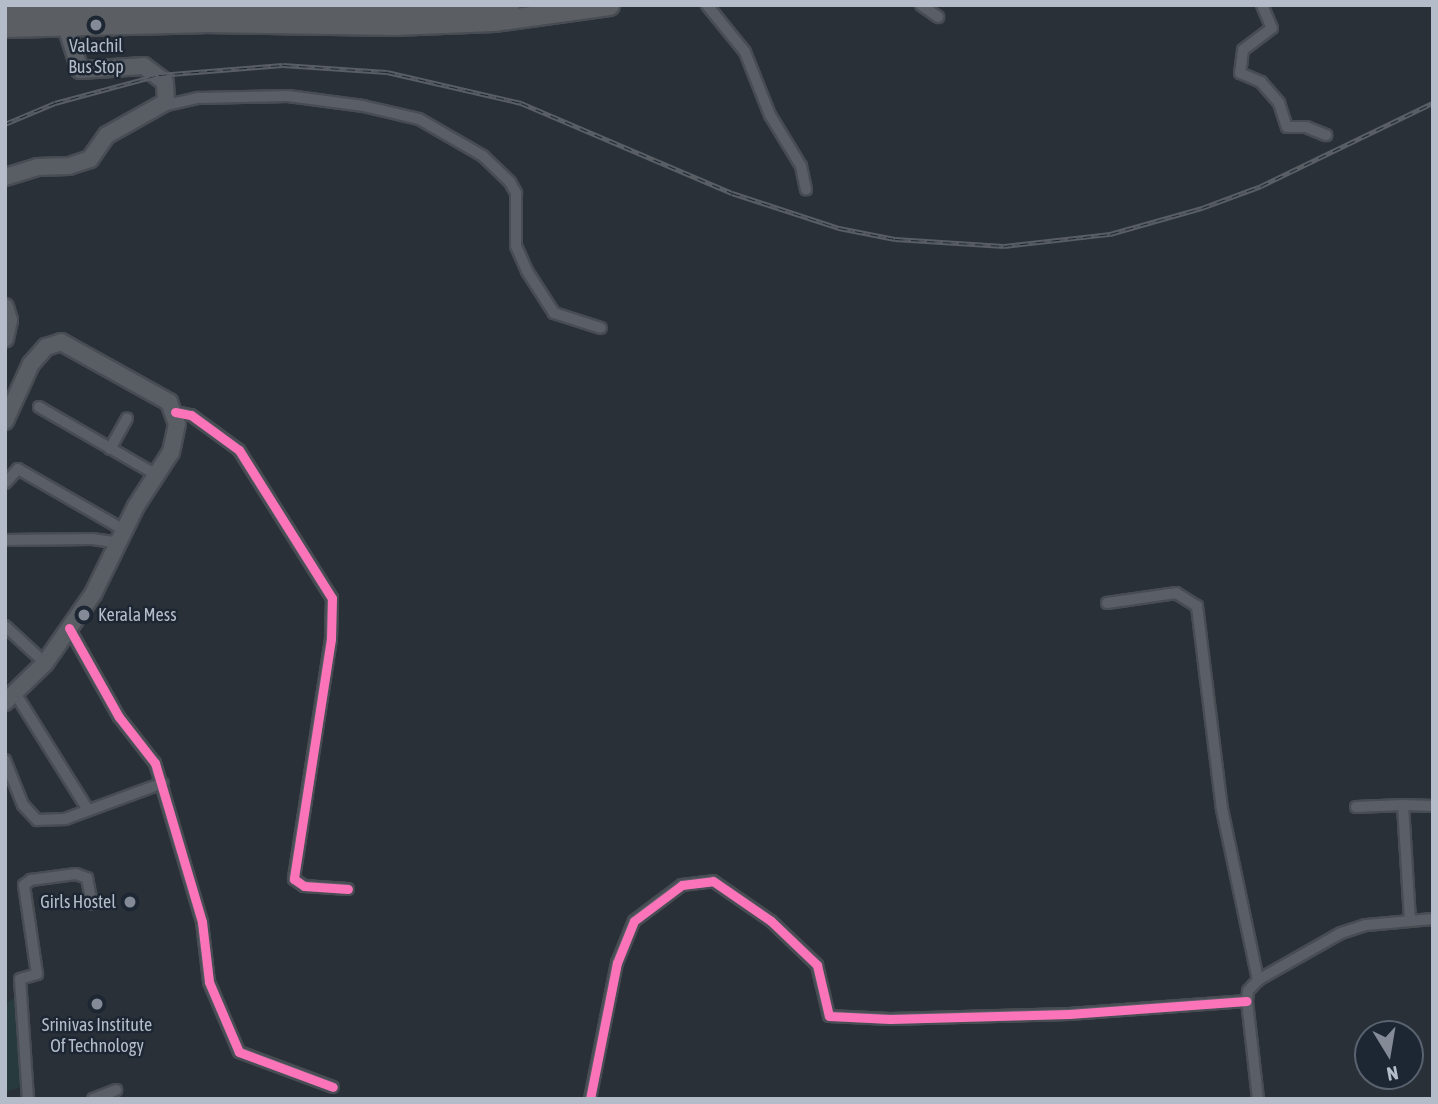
<!DOCTYPE html>
<html>
<head>
<meta charset="utf-8">
<style>
	body { margin:0 }
	#map { position:relative; width:1438px; height:1104px; overflow:hidden; background:#2a3038; font-family:"Asap Condensed",sans-serif }
	div>[style] { position:absolute }
	.green>* { inset:0; background:#273a3e }
	.roads { filter:drop-shadow(2px 0 #484c53) drop-shadow(-2px 0 #484c53) drop-shadow(0 2px #484c53) drop-shadow(0 -2px #484c53) }
	.minor>* { height:10px; margin:-5px; padding:0 5px; transform-origin:5px; border-radius:5px; background:#5a5e66 }
	.secondary>* { height:16px; margin:-8px; padding:0 8px; transform-origin:8px; border-radius:8px; background:#595d64 }
	.trunk>* { height:19px; margin:-9.5px; padding:0 9.5px; transform-origin:9.5px; border-radius:9.5px; background:#5b5f64 }
	.rail>* { height:5px; margin-top:-2.5px; transform-origin:0; background:repeating-linear-gradient(90deg,#1d2633 0 8px,#595d64 0 16px); box-sizing:border-box; border-block:2px solid #595d64 }
	.cycleway>* { height:9px; margin:-4.5px; padding:0 4.5px; transform-origin:4.5px; border-radius:4.5px; background:#fb73b8 }
	.dots>* { width:19px; height:19px; translate:-50% -50%; box-sizing:border-box; border:4px solid #1d2633; border-radius:50% }
	span { translate:-50% -50%; white-space:nowrap; text-align:center; line-height:1.15; -webkit-text-stroke:5px #1d2633; paint-order:stroke }
	.poi-label { font-size:18px; color:#b4bcc9 }
	.left { translate:0 -50%; text-align:left }
	.right { translate:-100% -50%; text-align:right }
	.frame { position:absolute; inset:0; border:7px solid #b4bcc9; pointer-events:none }
	.north { position:absolute; left:1354px; top:1020px; width:70px; height:70px; box-sizing:border-box; background:#1d2633; border:2px solid #59626f; border-radius:50%; rotate:169deg; font-size:19px; font-weight:700; line-height:28px; text-align:center; color:#b4bcc9 }
	.north::after { content:''; display:block; margin:auto; width:24px; height:32px; background:#848b96; clip-path:polygon(50% 0,100% 100%,50% 72%,0 100%) }
</style>
</head>
<body>
<div id="map">
	<div class="green">
		<i style="clip-path:polygon(14px 998px,26px 1085px,5px 1092px,5px 1004px)"></i>
	</div>
	<div class="roads">
		<div class="minor">
			<i style="left:707px;top:5px;width:60px;rotate:51deg"></i>
			<i style="left:745px;top:52px;width:68px;rotate:68.4deg"></i>
			<i style="left:770px;top:115px;width:60px;rotate:58.7deg"></i>
			<i style="left:801px;top:166px;width:24px;rotate:78deg"></i>
			<i style="left:921px;top:5px;width:21px;rotate:35deg"></i>
			<i style="left:1262px;top:5px;width:25px;rotate:67deg"></i>
			<i style="left:1272px;top:28px;width:36px;rotate:143deg"></i>
			<i style="left:1243px;top:50px;width:23px;rotate:97deg"></i>
			<i style="left:1240px;top:73px;width:23px;rotate:23deg"></i>
			<i style="left:1261px;top:82px;width:28px;rotate:49deg"></i>
			<i style="left:1279px;top:103px;width:25px;rotate:72deg"></i>
			<i style="left:1287px;top:127px;width:19px"></i>
			<i style="left:1306px;top:127px;width:22px;rotate:22deg"></i>
			<i style="left:163px;top:106px;width:37px;rotate:-13deg"></i>
			<i style="left:199px;top:98px;width:89px;rotate:-1.3deg"></i>
			<i style="left:288px;top:96px;width:76px;rotate:7.6deg"></i>
			<i style="left:363px;top:106px;width:57px;rotate:13.1deg"></i>
			<i style="left:419px;top:119px;width:74px;rotate:30deg"></i>
			<i style="left:483px;top:156px;width:37px;rotate:44deg"></i>
			<i style="left:510px;top:182px;width:13px;rotate:61deg"></i>
			<i style="left:516px;top:193px;width:53px;rotate:90deg"></i>
			<i style="left:516px;top:246px;width:27px;rotate:66deg"></i>
			<i style="left:527px;top:271px;width:50px;rotate:57.3deg"></i>
			<i style="left:554px;top:313px;width:49px;rotate:17.7deg"></i>
			<i style="left:39px;top:407px;width:136px;rotate:30deg"></i>
			<i style="left:175px;top:412px;width:16px;rotate:11deg"></i>
			<i style="left:191px;top:415px;width:59px;rotate:36.1deg"></i>
			<i style="left:239px;top:450px;width:175px;rotate:57.9deg"></i>
			<i style="left:332px;top:598px;width:41px;rotate:91.4deg"></i>
			<i style="left:331px;top:639px;width:243px;rotate:98.8deg"></i>
			<i style="left:294px;top:879px;width:12px;rotate:35deg"></i>
			<i style="left:304px;top:886px;width:44px;rotate:3.9deg"></i>
			<i style="left:110px;top:449px;width:35px;rotate:-61deg"></i>
			<i style="left:5px;top:483px;width:19px;rotate:-47deg"></i>
			<i style="left:18px;top:469px;width:122px;rotate:29.9deg"></i>
			<i style="left:5px;top:540px;width:87px;rotate:-0.7deg"></i>
			<i style="left:92px;top:539px;width:27px;rotate:8deg"></i>
			<i style="left:1107px;top:603px;width:70px;rotate:-8.2deg"></i>
			<i style="left:1176px;top:593px;width:25px;rotate:32deg"></i>
			<i style="left:1197px;top:606px;width:205px;rotate:83deg"></i>
			<i style="left:1222px;top:809px;width:175px;rotate:78.1deg"></i>
			<i style="left:5px;top:626px;width:54px;rotate:42.8deg"></i>
			<i style="left:69px;top:628px;width:102px;rotate:60.7deg"></i>
			<i style="left:119px;top:717px;width:58px;rotate:52deg"></i>
			<i style="left:155px;top:763px;width:166px;rotate:73.5deg"></i>
			<i style="left:202px;top:922px;width:60px;rotate:83.3deg"></i>
			<i style="left:209px;top:982px;width:76px;rotate:66.8deg"></i>
			<i style="left:239px;top:1052px;width:100px;rotate:20.4deg"></i>
			<i style="left:15px;top:693px;width:138px;rotate:58deg"></i>
			<i style="left:5px;top:760px;width:48px;rotate:68.2deg"></i>
			<i style="left:23px;top:805px;width:21px;rotate:47deg"></i>
			<i style="left:37px;top:820px;width:28px;rotate:-2deg"></i>
			<i style="left:65px;top:819px;width:104px;rotate:-20.2deg"></i>
			<i style="left:1356px;top:807px;width:47px;rotate:-2.4deg"></i>
			<i style="left:1410px;top:920px;width:115px;rotate:-93.5deg"></i>
			<i style="left:1403px;top:805px;width:30px;rotate:2deg"></i>
			<i style="left:28px;top:1099px;width:120px;rotate:-93.8deg"></i>
			<i style="left:20px;top:979px;width:18px;rotate:-16deg"></i>
			<i style="left:37px;top:974px;width:90px;rotate:-98.3deg"></i>
			<i style="left:24px;top:885px;width:9px;rotate:-36deg"></i>
			<i style="left:31px;top:880px;width:45px;rotate:-7.6deg"></i>
			<i style="left:76px;top:874px;width:12px;rotate:20deg"></i>
			<i style="left:87px;top:878px;width:26px;rotate:79deg"></i>
			<i style="left:93px;top:1099px;width:25px;rotate:-21deg"></i>
			<i style="left:590px;top:1099px;width:139px;rotate:-78.8deg"></i>
			<i style="left:617px;top:963px;width:45px;rotate:-68deg"></i>
			<i style="left:634px;top:921px;width:60px;rotate:-36.9deg"></i>
			<i style="left:682px;top:885px;width:31px;rotate:-7deg"></i>
			<i style="left:713px;top:881px;width:70px;rotate:34.6deg"></i>
			<i style="left:771px;top:921px;width:64px;rotate:43.7deg"></i>
			<i style="left:817px;top:965px;width:52px;rotate:76.8deg"></i>
			<i style="left:829px;top:1016px;width:61px;rotate:2.8deg"></i>
			<i style="left:890px;top:1019px;width:179px;rotate:-1.6deg"></i>
			<i style="left:1069px;top:1014px;width:178px;rotate:-4.2deg"></i>
			<i style="left:1258px;top:1099px;width:99px;rotate:-96.4deg"></i>
			<i style="left:1247px;top:1001px;width:10px;rotate:-84deg"></i>
			<i style="left:1248px;top:991px;width:15px;rotate:-48deg"></i>
			<i style="left:1258px;top:980px;width:95px;rotate:-29.5deg"></i>
			<i style="left:1341px;top:933px;width:26px;rotate:-18deg"></i>
			<i style="left:1366px;top:925px;width:67px;rotate:-5.1deg"></i>
		</div>
		<div class="secondary">
			<i style="left:5px;top:177px;width:34px;rotate:-17deg"></i>
			<i style="left:37px;top:167px;width:32px;rotate:-2deg"></i>
			<i style="left:69px;top:166px;width:22px;rotate:-18deg"></i>
			<i style="left:90px;top:159px;width:29px;rotate:-55deg"></i>
			<i style="left:107px;top:135px;width:68px;rotate:-29.2deg"></i>
			<i style="left:166px;top:102px;width:20px;rotate:-93deg"></i>
			<i style="left:165px;top:82px;width:26px;rotate:-143deg"></i>
			<i style="left:144px;top:66px;width:64px;rotate:176.4deg"></i>
			<i style="left:80px;top:70px;width:59px;rotate:-107.8deg"></i>
			<i style="left:5px;top:307px;width:14px;rotate:73deg"></i>
			<i style="left:9px;top:320px;width:19px;rotate:102deg"></i>
			<i style="left:5px;top:421px;width:63px;rotate:-65.5deg"></i>
			<i style="left:31px;top:364px;width:23px;rotate:-49deg"></i>
			<i style="left:46px;top:347px;width:16px;rotate:-18deg"></i>
			<i style="left:61px;top:342px;width:124px;rotate:29.1deg"></i>
			<i style="left:169px;top:402px;width:23px;rotate:70deg"></i>
			<i style="left:177px;top:424px;width:29px;rotate:102deg"></i>
			<i style="left:171px;top:452px;width:64px;rotate:122.9deg"></i>
			<i style="left:136px;top:506px;width:98px;rotate:116deg"></i>
			<i style="left:93px;top:594px;width:84px;rotate:124.8deg"></i>
			<i style="left:45px;top:663px;width:56px;rotate:135.7deg"></i>
		</div>
		<div class="trunk">
			<i style="left:5px;top:13px;width:504px;rotate:-0.91deg"></i>
			<i style="left:5px;top:27px;width:198px;rotate:-1.4deg"></i>
			<i style="left:203px;top:22px;width:191px;rotate:0.9deg"></i>
			<i style="left:394px;top:25px;width:100px;rotate:-2.3deg"></i>
			<i style="left:494px;top:21px;width:116px;rotate:-7.9deg"></i>
		</div>
	</div>
	<div class="rail">
		<i style="left:5px;top:124px;width:54px;rotate:-22.8deg"></i>
		<i style="left:55px;top:103px;width:108px;rotate:-15.1deg"></i>
		<i style="left:159px;top:75px;width:124px;rotate:-4.6deg"></i>
		<i style="left:283px;top:65px;width:104px;rotate:3.9deg"></i>
		<i style="left:387px;top:72px;width:138px;rotate:13deg"></i>
		<i style="left:521px;top:103px;width:229px;rotate:23.1deg"></i>
		<i style="left:732px;top:193px;width:113px;rotate:18.1deg"></i>
		<i style="left:839px;top:228px;width:57px;rotate:11.1deg"></i>
		<i style="left:895px;top:239px;width:109px;rotate:3.7deg"></i>
		<i style="left:1004px;top:246px;width:107px;rotate:-6.5deg"></i>
		<i style="left:1110px;top:234px;width:96px;rotate:-15.8deg"></i>
		<i style="left:1202px;top:208px;width:63px;rotate:-20.4deg"></i>
		<i style="left:1261px;top:186px;width:191px;rotate:-25.8deg"></i>
	</div>
	<div class="cycleway">
		<i style="left:175px;top:412px;width:16px;rotate:11deg"></i>
		<i style="left:191px;top:415px;width:59px;rotate:36.1deg"></i>
		<i style="left:239px;top:450px;width:175px;rotate:57.9deg"></i>
		<i style="left:332px;top:598px;width:41px;rotate:91.4deg"></i>
		<i style="left:331px;top:639px;width:243px;rotate:98.8deg"></i>
		<i style="left:294px;top:879px;width:12px;rotate:35deg"></i>
		<i style="left:304px;top:886px;width:44px;rotate:3.9deg"></i>
		<i style="left:69px;top:628px;width:102px;rotate:60.7deg"></i>
		<i style="left:119px;top:717px;width:58px;rotate:52deg"></i>
		<i style="left:155px;top:763px;width:166px;rotate:73.5deg"></i>
		<i style="left:202px;top:922px;width:60px;rotate:83.3deg"></i>
		<i style="left:209px;top:982px;width:76px;rotate:66.8deg"></i>
		<i style="left:239px;top:1052px;width:100px;rotate:20.4deg"></i>
		<i style="left:590px;top:1099px;width:139px;rotate:-78.8deg"></i>
		<i style="left:617px;top:963px;width:45px;rotate:-68deg"></i>
		<i style="left:634px;top:921px;width:60px;rotate:-36.9deg"></i>
		<i style="left:682px;top:885px;width:31px;rotate:-7deg"></i>
		<i style="left:713px;top:881px;width:70px;rotate:34.6deg"></i>
		<i style="left:771px;top:921px;width:64px;rotate:43.7deg"></i>
		<i style="left:817px;top:965px;width:52px;rotate:76.8deg"></i>
		<i style="left:829px;top:1016px;width:61px;rotate:2.8deg"></i>
		<i style="left:890px;top:1019px;width:179px;rotate:-1.6deg"></i>
		<i style="left:1069px;top:1014px;width:178px;rotate:-4.2deg"></i>
	</div>
	<div class="dots">
		<i style="left:96px;top:25px;background:#848b96"></i>
		<i style="left:84px;top:615px;background:#848b96"></i>
		<i style="left:130px;top:902px;background:#848b96"></i>
		<i style="left:97px;top:1004px;background:#848b96"></i>
	</div>
	<div class="poi-label">
		<span style="left:96px;top:57px">Valachil<br>Bus Stop</span>
		<span class="left" style="left:98px;top:615px">Kerala Mess</span>
		<span class="right" style="left:116px;top:902px">Girls Hostel</span>
		<span style="left:97px;top:1036px">Srinivas Institute<br>Of Technology</span>
	</div>
	<div class="frame"></div>
	<div class="north">N</div>
</div>
</body>
</html>
